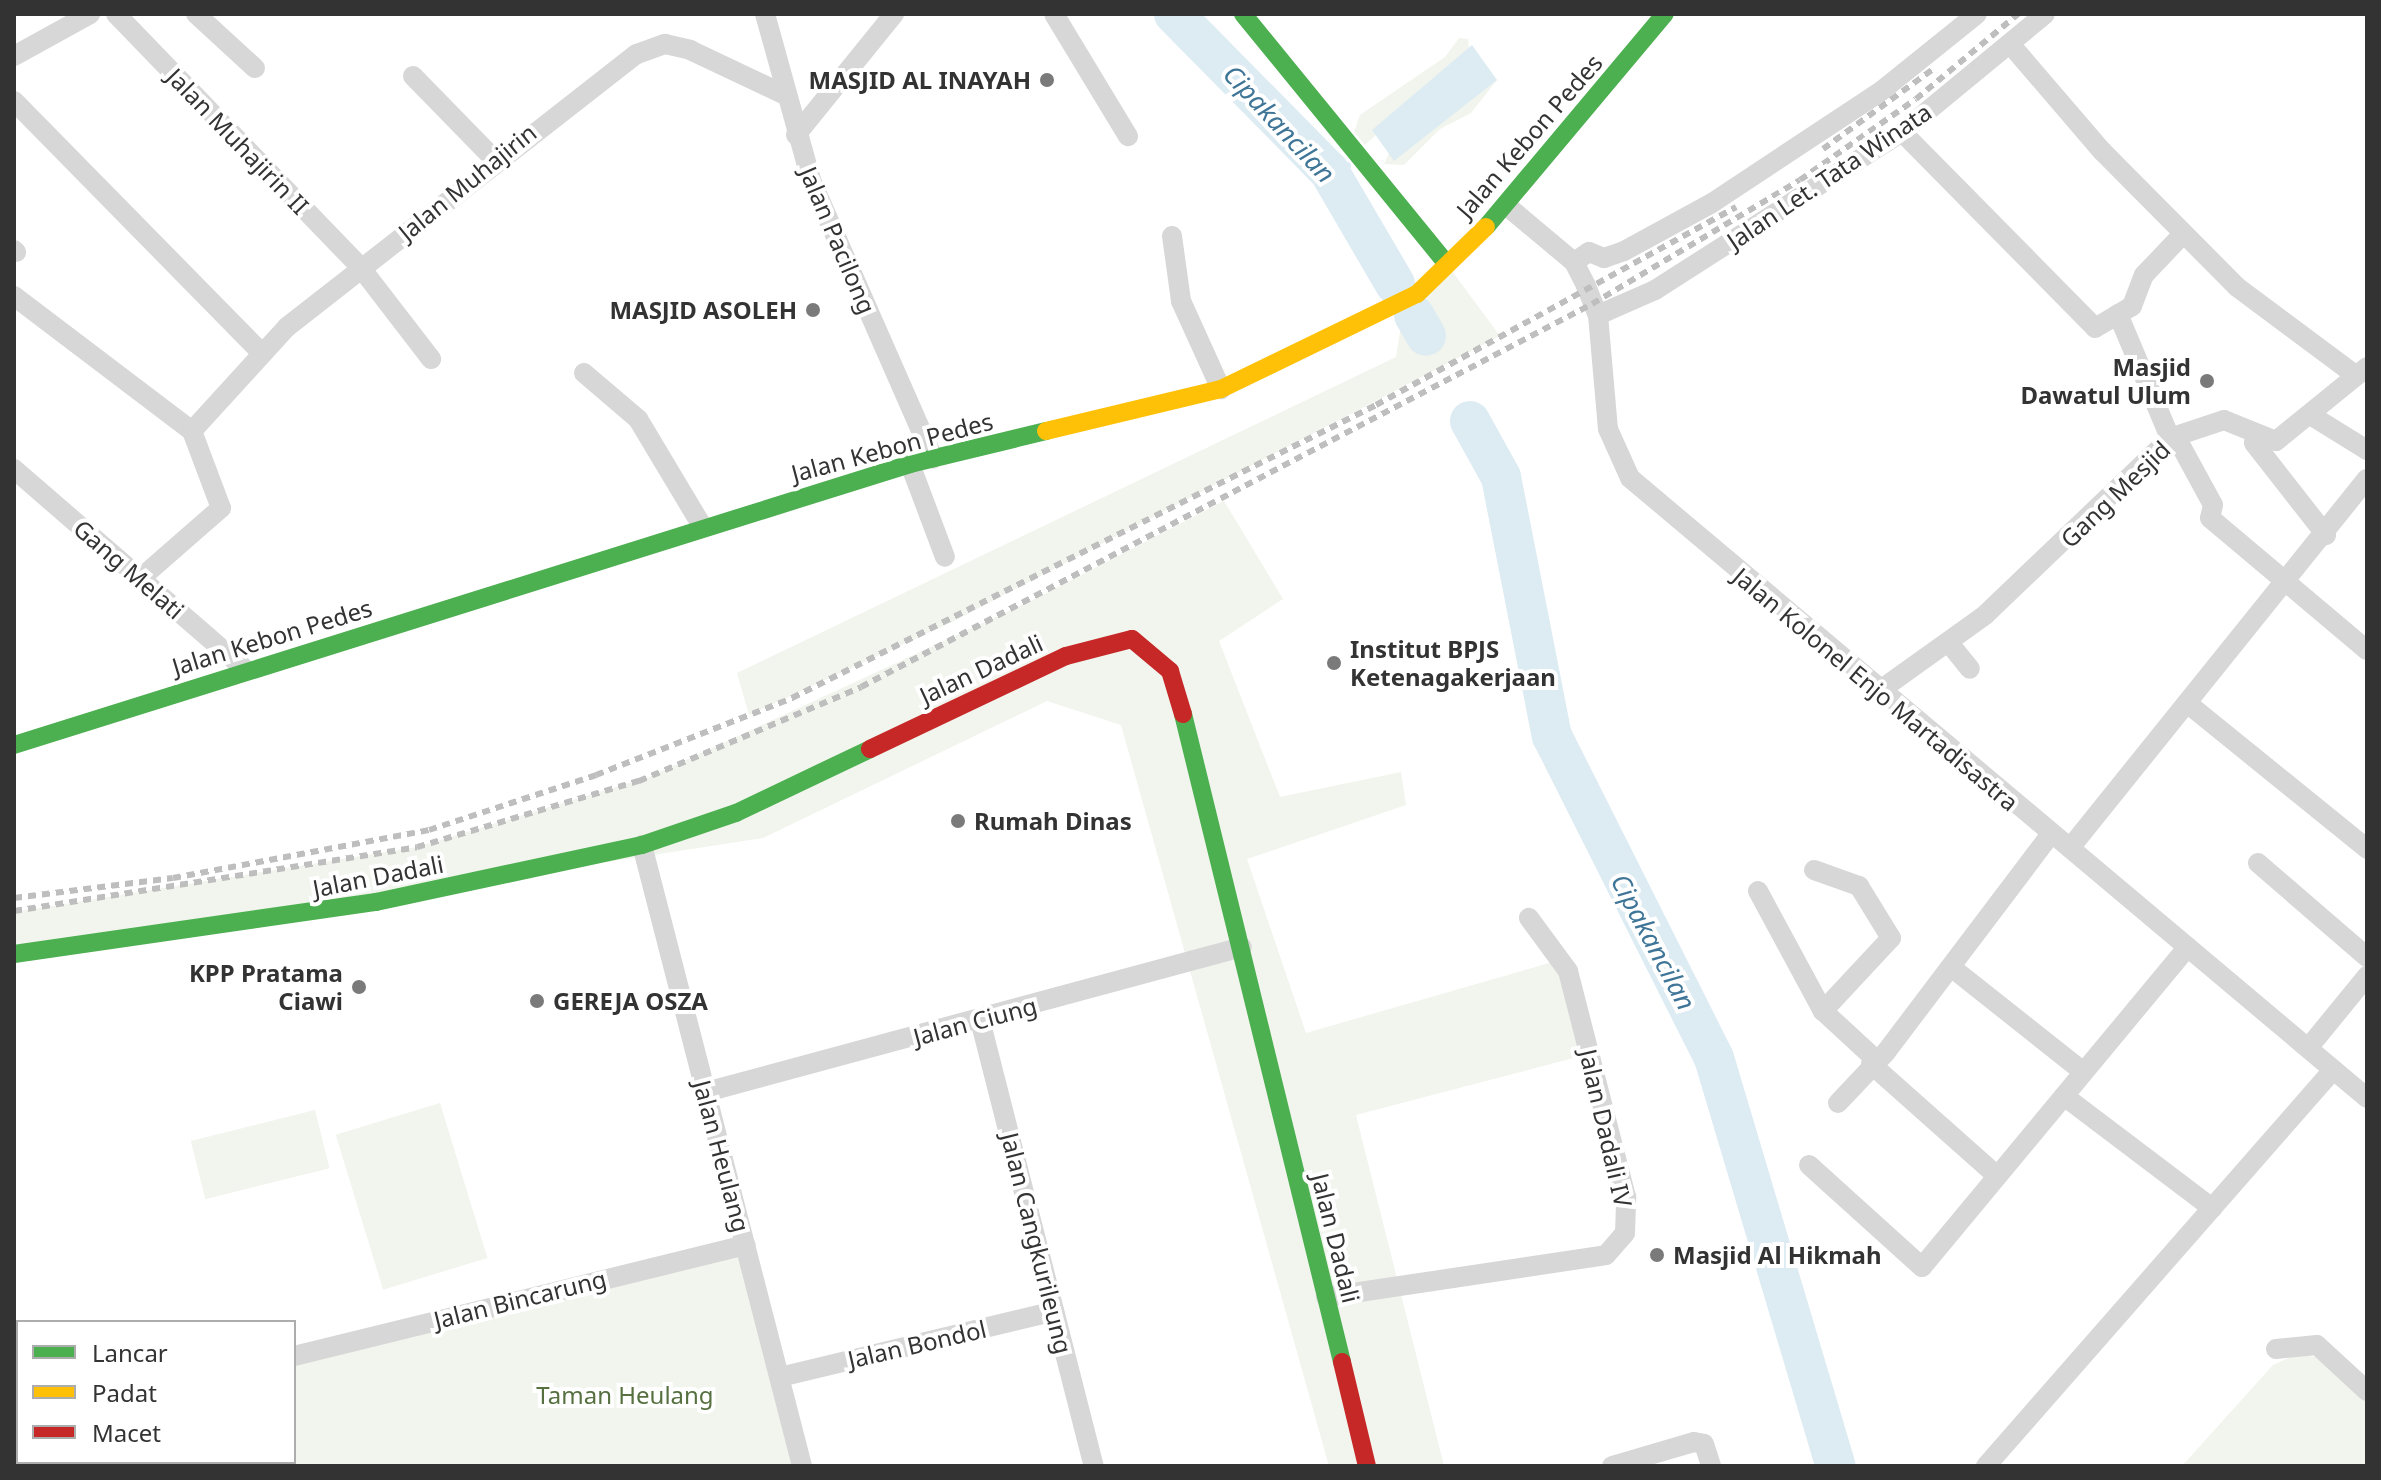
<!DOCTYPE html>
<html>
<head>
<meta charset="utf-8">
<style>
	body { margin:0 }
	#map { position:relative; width:2381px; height:1480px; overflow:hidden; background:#fff; font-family:"Noto Sans",sans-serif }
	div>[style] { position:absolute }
	.green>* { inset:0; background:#f1f5ed; transform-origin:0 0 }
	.water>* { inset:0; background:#ddebf3 }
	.stream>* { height:7px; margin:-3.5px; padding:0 3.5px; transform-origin:3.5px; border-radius:3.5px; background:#ddebf3 }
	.river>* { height:40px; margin:-20px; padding:0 20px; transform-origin:20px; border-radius:20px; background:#ddebf3 }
	.street>* { height:20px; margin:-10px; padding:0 10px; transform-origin:10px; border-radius:10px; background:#d7d7d7 }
	.fast>* { height:18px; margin:-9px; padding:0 9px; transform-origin:9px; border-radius:9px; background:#4caf50 }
	.slow>* { height:18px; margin:-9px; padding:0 9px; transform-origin:9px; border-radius:9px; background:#ffc107 }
	.jam>* { height:18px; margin:-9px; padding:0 9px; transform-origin:9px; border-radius:9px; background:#c62828 }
	.rail>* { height:6px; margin-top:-3px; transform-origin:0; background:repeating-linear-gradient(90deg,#bebebe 0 8px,transparent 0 14px) }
	.dots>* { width:22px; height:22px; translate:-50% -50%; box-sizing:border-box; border:4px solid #fff; border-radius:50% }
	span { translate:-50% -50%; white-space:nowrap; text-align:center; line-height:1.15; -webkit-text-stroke:8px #fff; paint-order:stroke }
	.poi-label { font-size:24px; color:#333; font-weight:700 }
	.right { translate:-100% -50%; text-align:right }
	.left { translate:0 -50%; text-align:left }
	.street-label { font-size:24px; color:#333 }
	.park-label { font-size:24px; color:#56703f }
	.water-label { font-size:26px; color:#3f7597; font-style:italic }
	.frame { position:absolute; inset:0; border:16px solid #333; pointer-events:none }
	.legend { position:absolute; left:16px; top:1320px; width:280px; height:144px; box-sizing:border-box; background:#fff; border:2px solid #adadad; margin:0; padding:10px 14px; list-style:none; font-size:24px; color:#333 }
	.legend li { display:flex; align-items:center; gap:16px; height:40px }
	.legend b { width:40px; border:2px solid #adadad }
</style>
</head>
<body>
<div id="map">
	<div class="green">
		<i style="clip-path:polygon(1459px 38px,1468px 39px,1469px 50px,1365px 145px,1354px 132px,1360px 115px,1445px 57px)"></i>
		<i style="clip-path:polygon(1484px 75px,1497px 80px,1471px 113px,1440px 129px,1404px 165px,1384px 164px,1391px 149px)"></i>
		<i style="clip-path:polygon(1446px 263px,1500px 336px,954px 621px,749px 715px,737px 673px,1396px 357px,1405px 301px)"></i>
		<i style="clip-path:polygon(1224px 501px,1283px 599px,1219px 641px,1280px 797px,1401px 772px,1406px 805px,1247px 859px,1306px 1033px,1556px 961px,1581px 1056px,1356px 1115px,1444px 1466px,1329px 1466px,1121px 725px,1047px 701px,763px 838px,14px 953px,14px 912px,417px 847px,649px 777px,1035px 599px)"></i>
		<i style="left:440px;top:1103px;width:162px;height:109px;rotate:73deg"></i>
		<i style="left:315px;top:1110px;width:60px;height:128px;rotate:76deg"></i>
		<i style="clip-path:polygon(746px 1245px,803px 1466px,131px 1466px,294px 1462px,294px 1353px)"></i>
		<i style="clip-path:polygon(2297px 1354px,2321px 1358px,2367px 1400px,2367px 1466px,2182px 1466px,2273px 1365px)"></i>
	</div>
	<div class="water">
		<i style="clip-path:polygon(1472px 45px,1497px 80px,1394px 161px,1372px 130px)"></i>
	</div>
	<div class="stream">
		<i style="left:1329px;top:171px;width:19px;rotate:-18deg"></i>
	</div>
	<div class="river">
		<i style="left:1174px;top:14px;width:221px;rotate:45.4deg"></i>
		<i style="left:1329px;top:171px;width:131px;rotate:59.7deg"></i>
		<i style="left:1414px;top:315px;width:24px;rotate:60deg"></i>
		<i style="left:1470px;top:421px;width:64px;rotate:61deg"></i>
		<i style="left:1501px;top:477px;width:264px;rotate:78.9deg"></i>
		<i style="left:1552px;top:736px;width:360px;rotate:63.3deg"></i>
		<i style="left:1714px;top:1058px;width:426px;rotate:73.4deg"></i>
	</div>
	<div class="street">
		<i style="left:116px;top:14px;width:353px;rotate:46deg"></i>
		<i style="left:361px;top:268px;width:115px;rotate:52.4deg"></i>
		<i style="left:196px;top:14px;width:80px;rotate:42.5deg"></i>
		<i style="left:765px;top:14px;width:172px;rotate:74.5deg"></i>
		<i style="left:811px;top:180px;width:304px;rotate:66.3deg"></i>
		<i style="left:1054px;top:14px;width:143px;rotate:58.8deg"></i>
		<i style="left:2011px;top:45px;width:140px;rotate:49.4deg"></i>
		<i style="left:2102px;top:151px;width:192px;rotate:45.2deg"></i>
		<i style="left:2237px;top:287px;width:147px;rotate:36.7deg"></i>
		<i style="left:14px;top:56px;width:87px;rotate:-28.9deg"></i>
		<i style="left:413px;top:76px;width:116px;rotate:45.7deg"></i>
		<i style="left:14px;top:101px;width:354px;rotate:45.5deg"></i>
		<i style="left:1902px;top:132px;width:275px;rotate:45.4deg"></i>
		<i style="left:2095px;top:328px;width:43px;rotate:-30.7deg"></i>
		<i style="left:2132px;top:306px;width:33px;rotate:-69deg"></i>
		<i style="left:2144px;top:275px;width:57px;rotate:-46.4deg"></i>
		<i style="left:796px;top:135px;width:156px;rotate:-51deg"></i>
		<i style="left:1507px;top:206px;width:87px;rotate:39.9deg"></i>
		<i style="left:1574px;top:262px;width:27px;rotate:63deg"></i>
		<i style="left:1586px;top:286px;width:31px;rotate:68deg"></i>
		<i style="left:1598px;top:315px;width:114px;rotate:85deg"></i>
		<i style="left:1608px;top:429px;width:54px;rotate:65.8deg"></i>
		<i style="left:1630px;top:478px;width:963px;rotate:40.07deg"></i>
		<i style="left:1172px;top:236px;width:66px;rotate:82.1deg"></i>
		<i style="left:1181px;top:301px;width:97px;rotate:65.6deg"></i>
		<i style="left:14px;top:250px;width:3px;rotate:45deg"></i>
		<i style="left:1574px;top:262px;width:18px;rotate:-34deg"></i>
		<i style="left:1589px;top:252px;width:16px;rotate:22deg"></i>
		<i style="left:1604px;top:258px;width:21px;rotate:-19deg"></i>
		<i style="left:1624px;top:251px;width:100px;rotate:-28.6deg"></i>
		<i style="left:1712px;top:203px;width:201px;rotate:-33.5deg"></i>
		<i style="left:1880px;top:92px;width:124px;rotate:-38.8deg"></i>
		<i style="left:14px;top:296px;width:223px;rotate:37.2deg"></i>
		<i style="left:192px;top:431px;width:82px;rotate:69.4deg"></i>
		<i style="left:221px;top:508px;width:106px;rotate:138.8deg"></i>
		<i style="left:2118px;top:314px;width:134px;rotate:67.2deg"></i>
		<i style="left:1598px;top:315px;width:62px;rotate:-23.7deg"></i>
		<i style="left:1655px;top:290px;width:293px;rotate:-32.6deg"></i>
		<i style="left:1902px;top:132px;width:185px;rotate:-39.5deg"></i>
		<i style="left:584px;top:373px;width:71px;rotate:40.4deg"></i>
		<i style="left:638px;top:419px;width:125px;rotate:59.1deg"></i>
		<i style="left:2312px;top:416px;width:65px;rotate:31.7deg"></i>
		<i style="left:192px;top:431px;width:141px;rotate:-47.6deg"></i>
		<i style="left:287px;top:327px;width:444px;rotate:-38deg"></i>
		<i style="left:637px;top:54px;width:30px;rotate:-20deg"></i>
		<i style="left:665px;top:44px;width:26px;rotate:13deg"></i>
		<i style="left:690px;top:50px;width:103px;rotate:25.3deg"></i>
		<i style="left:2256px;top:435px;width:8px;rotate:104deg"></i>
		<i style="left:2254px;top:443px;width:117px;rotate:52deg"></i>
		<i style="left:2176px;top:437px;width:77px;rotate:61.4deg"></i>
		<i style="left:2213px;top:505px;width:13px;rotate:103deg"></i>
		<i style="left:2210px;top:518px;width:205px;rotate:40.1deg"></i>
		<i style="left:910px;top:464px;width:99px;rotate:69.4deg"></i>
		<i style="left:14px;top:469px;width:306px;rotate:40.9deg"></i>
		<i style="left:1949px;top:643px;width:33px;rotate:51deg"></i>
		<i style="left:1879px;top:691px;width:130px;rotate:-35.6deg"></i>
		<i style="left:1985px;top:615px;width:256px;rotate:-43.7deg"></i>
		<i style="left:2170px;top:438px;width:57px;rotate:-18.4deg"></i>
		<i style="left:2224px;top:420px;width:56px;rotate:22deg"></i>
		<i style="left:2276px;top:441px;width:117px;rotate:-39.1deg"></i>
		<i style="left:2187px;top:703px;width:232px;rotate:39deg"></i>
		<i style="left:642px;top:845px;width:641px;rotate:75.55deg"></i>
		<i style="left:2070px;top:848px;width:474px;rotate:-51.2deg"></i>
		<i style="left:2258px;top:863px;width:144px;rotate:40.8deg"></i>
		<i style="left:1814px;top:870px;width:48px;rotate:19.6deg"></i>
		<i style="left:1859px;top:886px;width:61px;rotate:58.4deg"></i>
		<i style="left:1891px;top:938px;width:100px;rotate:133deg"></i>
		<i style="left:1758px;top:891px;width:136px;rotate:61.6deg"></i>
		<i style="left:1823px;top:1011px;width:68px;rotate:42.6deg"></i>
		<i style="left:1951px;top:967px;width:166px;rotate:38.4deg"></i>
		<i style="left:980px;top:1020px;width:460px;rotate:75.7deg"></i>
		<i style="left:2309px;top:1047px;width:92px;rotate:-50.8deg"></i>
		<i style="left:1871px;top:1064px;width:169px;rotate:41.6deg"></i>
		<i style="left:706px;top:1092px;width:555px;rotate:-15.14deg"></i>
		<i style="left:2064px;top:1096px;width:186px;rotate:37.1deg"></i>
		<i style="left:1838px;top:1103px;width:70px;rotate:-46.7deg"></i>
		<i style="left:1886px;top:1052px;width:272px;rotate:-52.9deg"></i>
		<i style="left:1809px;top:1165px;width:152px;rotate:42.1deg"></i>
		<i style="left:1922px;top:1267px;width:416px;rotate:-50.3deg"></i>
		<i style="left:1326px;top:1297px;width:283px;rotate:-8.5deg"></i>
		<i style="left:1606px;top:1255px;width:29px;rotate:-49deg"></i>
		<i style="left:1625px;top:1233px;width:36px;rotate:-88deg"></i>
		<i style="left:1626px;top:1197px;width:233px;rotate:-104.4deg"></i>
		<i style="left:1568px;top:971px;width:66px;rotate:-126.3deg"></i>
		<i style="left:2276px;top:1349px;width:41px;rotate:-5.6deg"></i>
		<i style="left:2317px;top:1345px;width:68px;rotate:42.6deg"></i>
		<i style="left:294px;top:1356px;width:465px;rotate:-13.8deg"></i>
		<i style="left:780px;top:1377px;width:282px;rotate:-13.5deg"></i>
		<i style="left:14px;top:1427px;width:4px;rotate:-14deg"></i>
		<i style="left:130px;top:1462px;width:4px;rotate:76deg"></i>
		<i style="left:1612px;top:1466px;width:85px;rotate:-16.3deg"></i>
		<i style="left:1694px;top:1442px;width:10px;rotate:11deg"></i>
		<i style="left:1704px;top:1444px;width:23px;rotate:72deg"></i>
		<i style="left:1986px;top:1466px;width:527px;rotate:-48.77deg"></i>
	</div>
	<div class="fast">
		<i style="left:1243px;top:14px;width:321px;rotate:50.8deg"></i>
		<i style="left:1486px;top:227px;width:278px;rotate:-50deg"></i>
		<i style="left:1183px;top:714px;width:667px;rotate:76.21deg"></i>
		<i style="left:14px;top:745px;width:939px;rotate:-17.41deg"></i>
		<i style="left:910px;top:464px;width:140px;rotate:-13.6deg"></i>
		<i style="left:14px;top:954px;width:366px;rotate:-8.2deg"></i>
		<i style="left:376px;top:902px;width:272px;rotate:-12.1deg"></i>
		<i style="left:642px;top:845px;width:99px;rotate:-18.8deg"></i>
		<i style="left:736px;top:813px;width:148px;rotate:-25.5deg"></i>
	</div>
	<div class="slow">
		<i style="left:1046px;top:431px;width:180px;rotate:-13.5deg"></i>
		<i style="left:1221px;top:389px;width:218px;rotate:-25.9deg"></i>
		<i style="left:1417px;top:294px;width:96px;rotate:-44.2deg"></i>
	</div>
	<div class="jam">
		<i style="left:870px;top:749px;width:217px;rotate:-25.4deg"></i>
		<i style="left:1066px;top:656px;width:68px;rotate:-14.4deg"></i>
		<i style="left:1132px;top:639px;width:50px;rotate:40.1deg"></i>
		<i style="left:1170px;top:671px;width:45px;rotate:73.2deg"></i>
		<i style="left:1342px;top:1362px;width:107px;rotate:76.5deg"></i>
	</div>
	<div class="rail">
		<i style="left:1823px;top:149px;width:136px;rotate:-36deg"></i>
		<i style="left:14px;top:898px;width:160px;rotate:-7.2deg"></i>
		<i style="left:173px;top:878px;width:260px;rotate:-10.6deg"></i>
		<i style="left:429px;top:830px;width:176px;rotate:-18.2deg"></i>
		<i style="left:596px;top:775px;width:211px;rotate:-21.4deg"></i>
		<i style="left:792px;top:698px;width:653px;rotate:-26.64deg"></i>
		<i style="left:1376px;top:405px;width:411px;rotate:-28.8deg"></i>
		<i style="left:14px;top:911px;width:408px;rotate:-9deg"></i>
		<i style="left:417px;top:847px;width:232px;rotate:-16.6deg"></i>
		<i style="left:639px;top:781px;width:241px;rotate:-22.9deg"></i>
		<i style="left:861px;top:687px;width:825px;rotate:-27.65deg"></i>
		<i style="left:1592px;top:304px;width:242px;rotate:-30.8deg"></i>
		<i style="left:1800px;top:180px;width:141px;rotate:-34.9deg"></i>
		<i style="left:1916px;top:99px;width:133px;rotate:-39.8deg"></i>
	</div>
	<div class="dots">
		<i style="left:1047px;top:80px;background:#7a7a7a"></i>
		<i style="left:813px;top:310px;background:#7a7a7a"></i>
		<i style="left:2207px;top:381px;background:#7a7a7a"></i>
		<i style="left:1334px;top:663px;background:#7a7a7a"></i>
		<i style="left:958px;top:821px;background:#7a7a7a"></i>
		<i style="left:359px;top:987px;background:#7a7a7a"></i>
		<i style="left:537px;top:1001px;background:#7a7a7a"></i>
		<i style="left:1657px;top:1255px;background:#7a7a7a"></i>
	</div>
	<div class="poi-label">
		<span class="right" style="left:1031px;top:80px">MASJID AL INAYAH</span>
		<span class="right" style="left:797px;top:310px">MASJID ASOLEH</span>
		<span class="right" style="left:2191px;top:381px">Masjid<br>Dawatul Ulum</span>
		<span class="left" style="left:1350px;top:663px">Institut BPJS<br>Ketenagakerjaan</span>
		<span class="left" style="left:974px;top:821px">Rumah Dinas</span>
		<span class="right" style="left:343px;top:987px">KPP Pratama<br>Ciawi</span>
		<span class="left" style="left:553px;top:1001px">GEREJA OSZA</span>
		<span class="left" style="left:1673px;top:1255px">Masjid Al Hikmah</span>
	</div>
	<div class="street-label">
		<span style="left:1529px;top:136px;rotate:-49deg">Jalan Kebon Pedes</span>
		<span style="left:238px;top:141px;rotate:46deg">Jalan Muhajirin II</span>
		<span style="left:1829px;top:176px;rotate:-34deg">Jalan Let. Tata Winata</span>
		<span style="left:467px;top:182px;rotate:-39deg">Jalan Muhajirin</span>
		<span style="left:838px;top:240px;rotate:67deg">Jalan Pacilong</span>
		<span style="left:892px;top:447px;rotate:-15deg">Jalan Kebon Pedes</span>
		<span style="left:2115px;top:494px;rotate:-44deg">Gang Mesjid</span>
		<span style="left:129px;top:569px;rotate:41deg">Gang Melati</span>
		<span style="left:272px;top:637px;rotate:-17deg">Jalan Kebon Pedes</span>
		<span style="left:981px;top:669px;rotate:-25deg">Jalan Dadali</span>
		<span style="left:1876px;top:689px;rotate:40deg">Jalan Kolonel Enjo Martadisastra</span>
		<span style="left:378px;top:876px;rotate:-11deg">Jalan Dadali</span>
		<span style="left:975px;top:1021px;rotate:-15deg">Jalan Ciung</span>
		<span style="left:1606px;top:1128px;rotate:77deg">Jalan Dadali IV</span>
		<span style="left:722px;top:1156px;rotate:75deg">Jalan Heulang</span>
		<span style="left:1336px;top:1238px;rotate:76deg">Jalan Dadali</span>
		<span style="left:1037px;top:1243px;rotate:76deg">Jalan Cangkurileung</span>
		<span style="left:520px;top:1299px;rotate:-14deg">Jalan Bincarung</span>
		<span style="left:917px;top:1344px;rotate:-13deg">Jalan Bondol</span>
	</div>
	<div class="park-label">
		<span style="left:625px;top:1395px">Taman Heulang</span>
	</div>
	<div class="water-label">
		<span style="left:1279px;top:124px;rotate:47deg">Cipakancilan</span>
		<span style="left:1653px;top:942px;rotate:62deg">Cipakancilan</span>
	</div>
	<div class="frame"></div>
	<ul class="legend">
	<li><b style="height:10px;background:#4caf50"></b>Lancar</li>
	<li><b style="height:10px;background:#ffc107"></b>Padat</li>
	<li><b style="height:10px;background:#c62828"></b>Macet</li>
	</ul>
</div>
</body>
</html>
